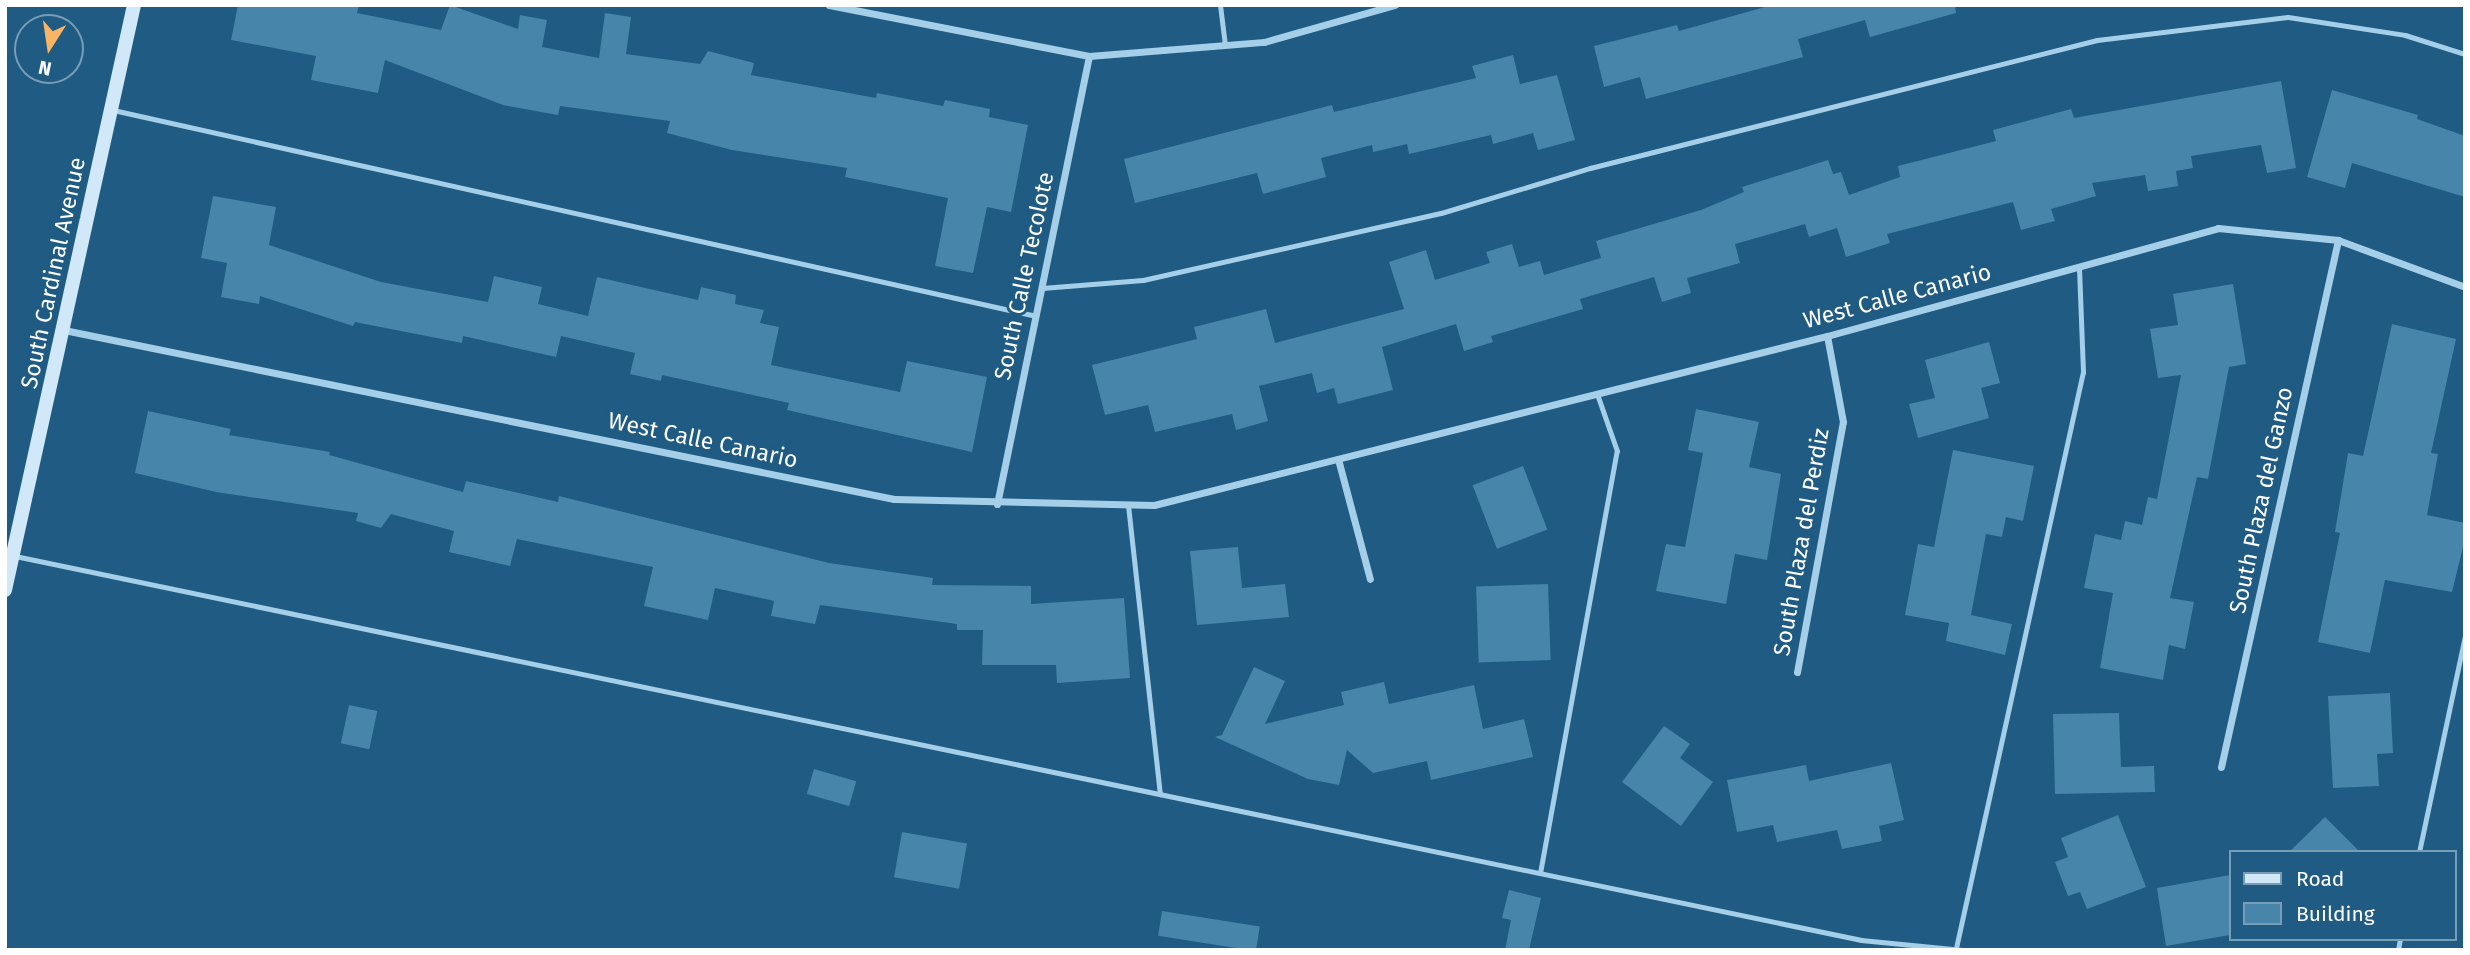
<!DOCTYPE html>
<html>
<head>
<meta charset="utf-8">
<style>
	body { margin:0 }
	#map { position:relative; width:2470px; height:955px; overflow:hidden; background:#1f5b83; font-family:"Fira Sans",sans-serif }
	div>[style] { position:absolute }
	.building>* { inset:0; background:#4785ab; transform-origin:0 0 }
	.service>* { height:5px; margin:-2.5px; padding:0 2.5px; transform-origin:2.5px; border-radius:2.5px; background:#a5cfe9 }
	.minor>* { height:7px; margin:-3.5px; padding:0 3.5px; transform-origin:3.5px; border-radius:3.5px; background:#a5cfe9 }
	.secondary>* { height:14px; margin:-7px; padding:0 7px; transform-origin:7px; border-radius:7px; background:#d0e8f7 }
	span { translate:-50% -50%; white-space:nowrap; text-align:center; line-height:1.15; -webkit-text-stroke:6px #1f5b83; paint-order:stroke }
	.street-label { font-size:23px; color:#fff }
	.frame { position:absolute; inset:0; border:7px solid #fff; pointer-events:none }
	.legend { position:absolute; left:2229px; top:850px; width:228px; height:91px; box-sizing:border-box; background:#1f5b83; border:2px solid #799db5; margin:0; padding:9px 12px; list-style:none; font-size:21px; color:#fff }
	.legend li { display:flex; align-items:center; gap:14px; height:35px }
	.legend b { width:35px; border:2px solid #799db5 }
	.north { position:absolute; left:14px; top:14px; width:70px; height:70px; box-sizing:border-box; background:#1f5b83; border:2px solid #799db5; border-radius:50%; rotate:192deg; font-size:19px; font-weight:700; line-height:28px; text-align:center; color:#fff }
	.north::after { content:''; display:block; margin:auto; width:24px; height:32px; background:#f7b565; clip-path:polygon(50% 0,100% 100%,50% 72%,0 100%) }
</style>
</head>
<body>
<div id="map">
	<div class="building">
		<i style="clip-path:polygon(238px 5px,359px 5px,357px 13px,441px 30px,450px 5px,518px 29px,520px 15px,547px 20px,542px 47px,599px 58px,605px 13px,631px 17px,626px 54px,700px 64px,708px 51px,754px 63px,751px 75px,876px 98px,877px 93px,943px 106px,945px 100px,990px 109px,989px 117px,1028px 125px,1011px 212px,987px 207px,973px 273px,935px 266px,948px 198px,845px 177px,847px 168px,732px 150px,667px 133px,670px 121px,560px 106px,558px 115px,503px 105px,385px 60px,378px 93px,311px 80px,316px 56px,231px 40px)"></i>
		<i style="clip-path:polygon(1772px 5px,1955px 5px,1956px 13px,1870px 37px,1865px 20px,1798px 39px,1803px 57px,1646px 99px,1640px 77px,1604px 87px,1594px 46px,1677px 25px,1679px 31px)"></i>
		<i style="clip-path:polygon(1513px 55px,1520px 84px,1557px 75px,1575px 140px,1538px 150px,1533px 133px,1493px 144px,1491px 135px,1409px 154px,1407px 144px,1373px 152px,1372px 145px,1321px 158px,1326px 177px,1263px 194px,1257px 173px,1135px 203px,1124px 159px,1332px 105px,1334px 112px,1476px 78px,1472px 66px)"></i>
		<i style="clip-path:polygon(2281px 81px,2296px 168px,2267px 173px,2261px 145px,2191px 156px,2193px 168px,2176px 171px,2178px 186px,2148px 191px,2145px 175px,2092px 183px,2096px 196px,2051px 209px,2055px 221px,2021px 230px,2013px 202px,1887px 234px,1890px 243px,1846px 257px,1837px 228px,1809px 237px,1805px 224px,1735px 244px,1740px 263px,1687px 278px,1691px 293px,1662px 302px,1654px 277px,1580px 299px,1583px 309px,1491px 336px,1493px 342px,1464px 351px,1456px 324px,1382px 347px,1393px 390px,1338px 404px,1334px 388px,1317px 393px,1312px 373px,1259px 386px,1268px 421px,1236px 430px,1232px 414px,1155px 432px,1148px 405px,1105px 415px,1092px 365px,1197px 339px,1194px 327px,1266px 309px,1275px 343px,1404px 309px,1389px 262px,1426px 250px,1435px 280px,1490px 263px,1486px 252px,1512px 244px,1519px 267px,1540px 261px,1544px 275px,1601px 258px,1596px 241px,1701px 210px,1744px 192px,1742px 187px,1828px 160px,1833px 174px,1841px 172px,1849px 195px,1900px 177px,1898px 166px,1996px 141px,1993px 130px,2071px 109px,2074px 118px)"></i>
		<i style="clip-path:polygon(2332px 90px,2418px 115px,2417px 119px,2465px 136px,2465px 197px,2352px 163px,2345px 188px,2307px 177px)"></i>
		<i style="clip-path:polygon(213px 196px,276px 207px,269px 245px,381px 282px,488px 302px,494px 276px,542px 287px,538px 304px,588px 316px,597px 277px,698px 300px,701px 287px,736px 295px,735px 304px,764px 310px,760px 323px,779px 327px,771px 365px,900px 392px,907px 361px,987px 377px,972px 452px,787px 410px,789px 403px,662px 375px,661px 381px,630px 374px,635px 353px,561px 336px,556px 357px,463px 336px,462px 343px,355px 322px,353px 326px,260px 296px,259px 304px,221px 297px,227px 263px,201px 258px)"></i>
		<i style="clip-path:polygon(2233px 284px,2246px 364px,2229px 367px,2208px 479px,2197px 477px,2170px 598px,2194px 602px,2185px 649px,2169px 645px,2163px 680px,2100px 668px,2113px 593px,2084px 588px,2095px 534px,2121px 540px,2125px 521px,2142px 525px,2148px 497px,2157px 499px,2181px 375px,2158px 378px,2150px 329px,2178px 325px,2173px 294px)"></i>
		<i style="clip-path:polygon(2392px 324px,2456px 339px,2431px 453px,2438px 454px,2427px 515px,2465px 523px,2465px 539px,2452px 592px,2385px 580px,2370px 653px,2318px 642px,2340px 533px,2335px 532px,2348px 453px,2363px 456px)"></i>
		<i style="clip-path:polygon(1989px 342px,2000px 383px,1981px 388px,1989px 418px,1918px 438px,1909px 404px,1935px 398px,1925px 360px)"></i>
		<i style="clip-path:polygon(1696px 409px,1759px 422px,1749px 467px,1781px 474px,1767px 560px,1735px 554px,1726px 604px,1656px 591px,1666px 544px,1685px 547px,1703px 453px,1688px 450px)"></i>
		<i style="clip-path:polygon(148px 411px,231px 429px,229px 435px,330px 452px,329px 455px,463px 492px,466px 481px,558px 502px,559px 496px,829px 563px,933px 578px,932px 585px,1031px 586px,1031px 604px,1124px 598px,1130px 678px,1057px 683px,1056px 665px,982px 665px,983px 630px,957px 630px,957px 624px,820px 605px,815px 624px,771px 616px,774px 601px,715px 588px,708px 620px,644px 606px,653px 567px,517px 539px,510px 566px,449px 552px,454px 531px,391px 514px,381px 528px,356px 521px,358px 513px,216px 492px,135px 473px)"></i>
		<i style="clip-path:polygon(1953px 450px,2034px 466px,2023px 521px,2006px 517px,2002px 537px,1986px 534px,1971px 615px,2012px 624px,2005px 655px,1946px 641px,1949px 623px,1905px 615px,1918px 544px,1934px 547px)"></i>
		<i style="left:1523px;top:466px;width:68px;height:54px;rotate:69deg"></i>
		<i style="clip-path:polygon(1238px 547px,1242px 588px,1285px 584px,1289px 617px,1197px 625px,1190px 551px)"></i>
		<i style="left:1548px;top:584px;width:76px;height:72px;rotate:88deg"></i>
		<i style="clip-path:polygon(1254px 667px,1285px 681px,1265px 724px,1344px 705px,1341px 692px,1384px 682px,1389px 704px,1474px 685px,1483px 729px,1524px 719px,1533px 757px,1431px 780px,1427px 761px,1373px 773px,1347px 750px,1339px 785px,1308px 779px,1215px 737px,1222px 735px)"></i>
		<i style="clip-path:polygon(2390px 693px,2393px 753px,2377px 754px,2379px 786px,2333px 788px,2328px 696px)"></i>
		<i style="left:349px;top:705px;width:29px;height:39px;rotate:12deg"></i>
		<i style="clip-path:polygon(2119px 713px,2121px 767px,2154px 766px,2155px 792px,2055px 794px,2053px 714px)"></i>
		<i style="clip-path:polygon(1664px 726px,1690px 744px,1680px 758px,1713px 782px,1681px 826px,1622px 782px)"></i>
		<i style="clip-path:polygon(1891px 763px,1904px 820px,1879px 826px,1882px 841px,1842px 849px,1837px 830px,1777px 842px,1773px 825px,1737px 832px,1727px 780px,1806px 765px,1809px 781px)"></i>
		<i style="left:814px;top:769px;width:44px;height:26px;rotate:16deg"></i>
		<i style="clip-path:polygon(2118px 815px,2146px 887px,2087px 909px,2080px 892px,2068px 896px,2055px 862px,2068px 857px,2061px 838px)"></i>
		<i style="clip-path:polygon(2325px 817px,2360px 852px,2289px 852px)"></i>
		<i style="left:902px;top:832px;width:66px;height:46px;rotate:10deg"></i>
		<i style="clip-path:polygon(2230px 875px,2230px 935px,2166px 946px,2157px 888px)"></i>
		<i style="clip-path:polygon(1509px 890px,1541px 898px,1529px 950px,1505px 950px,1511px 920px,1502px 918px)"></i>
		<i style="left:1162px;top:911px;width:99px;height:25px;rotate:9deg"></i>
	</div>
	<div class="service">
		<i style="left:1220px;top:5px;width:40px;rotate:82.9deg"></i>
		<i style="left:113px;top:110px;width:946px;rotate:12.58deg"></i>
		<i style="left:1042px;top:288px;width:101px;rotate:-4.5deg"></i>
		<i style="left:1143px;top:280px;width:305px;rotate:-12.7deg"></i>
		<i style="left:1441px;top:213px;width:156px;rotate:-16.8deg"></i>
		<i style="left:1590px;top:168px;width:523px;rotate:-14.17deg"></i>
		<i style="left:2097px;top:40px;width:192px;rotate:-6.9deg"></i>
		<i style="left:2288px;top:17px;width:118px;rotate:8.7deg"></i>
		<i style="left:2405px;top:35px;width:63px;rotate:17.6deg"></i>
		<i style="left:1128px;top:505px;width:291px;rotate:83.7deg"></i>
		<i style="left:15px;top:556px;width:1886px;rotate:11.75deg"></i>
		<i style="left:1861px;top:940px;width:102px;rotate:5.6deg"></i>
		<i style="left:2419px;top:852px;width:221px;rotate:-78deg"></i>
		<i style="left:1540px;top:873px;width:429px;rotate:-79.7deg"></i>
		<i style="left:1617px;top:451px;width:60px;rotate:-109.3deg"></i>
		<i style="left:1956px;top:948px;width:590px;rotate:-77.57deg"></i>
		<i style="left:2083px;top:372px;width:105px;rotate:-92.2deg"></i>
		<i style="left:2398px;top:950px;width:11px;rotate:-80deg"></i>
	</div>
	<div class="minor">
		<i style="left:829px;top:5px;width:265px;rotate:11.1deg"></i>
		<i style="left:1089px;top:56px;width:176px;rotate:-4.6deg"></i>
		<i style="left:1264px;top:42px;width:136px;rotate:-15.8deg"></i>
		<i style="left:64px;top:330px;width:847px;rotate:11.51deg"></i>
		<i style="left:894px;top:499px;width:260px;rotate:1.3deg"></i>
		<i style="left:1154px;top:505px;width:694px;rotate:-14.1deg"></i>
		<i style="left:1827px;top:336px;width:406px;rotate:-15.4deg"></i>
		<i style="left:2218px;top:228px;width:121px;rotate:5.7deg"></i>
		<i style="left:2338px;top:240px;width:135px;rotate:20.3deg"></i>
		<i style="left:1338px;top:459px;width:124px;rotate:75.1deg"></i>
		<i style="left:997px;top:504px;width:457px;rotate:-78.4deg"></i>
		<i style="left:1797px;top:672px;width:254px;rotate:-79.6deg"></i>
		<i style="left:1843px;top:422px;width:87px;rotate:-100.5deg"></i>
		<i style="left:2221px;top:767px;width:540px;rotate:-77.48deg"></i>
	</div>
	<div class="secondary">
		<i style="left:5px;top:590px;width:599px;rotate:-77.56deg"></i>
	</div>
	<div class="street-label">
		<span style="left:53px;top:273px;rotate:-78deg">South Cardinal Avenue</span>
		<span style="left:1024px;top:276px;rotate:-78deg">South Calle Tecolote</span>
		<span style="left:1897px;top:296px;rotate:-15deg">West Calle Canario</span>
		<span style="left:703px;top:440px;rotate:12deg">West Calle Canario</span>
		<span style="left:2261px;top:500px;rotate:-78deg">South Plaza del Ganzo</span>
		<span style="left:1801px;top:542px;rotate:-80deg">South Plaza del Perdiz</span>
	</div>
	<div class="frame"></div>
	<ul class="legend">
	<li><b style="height:9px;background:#d0e8f7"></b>Road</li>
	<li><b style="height:19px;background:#4785ab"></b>Building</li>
	</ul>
	<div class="north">N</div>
</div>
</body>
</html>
